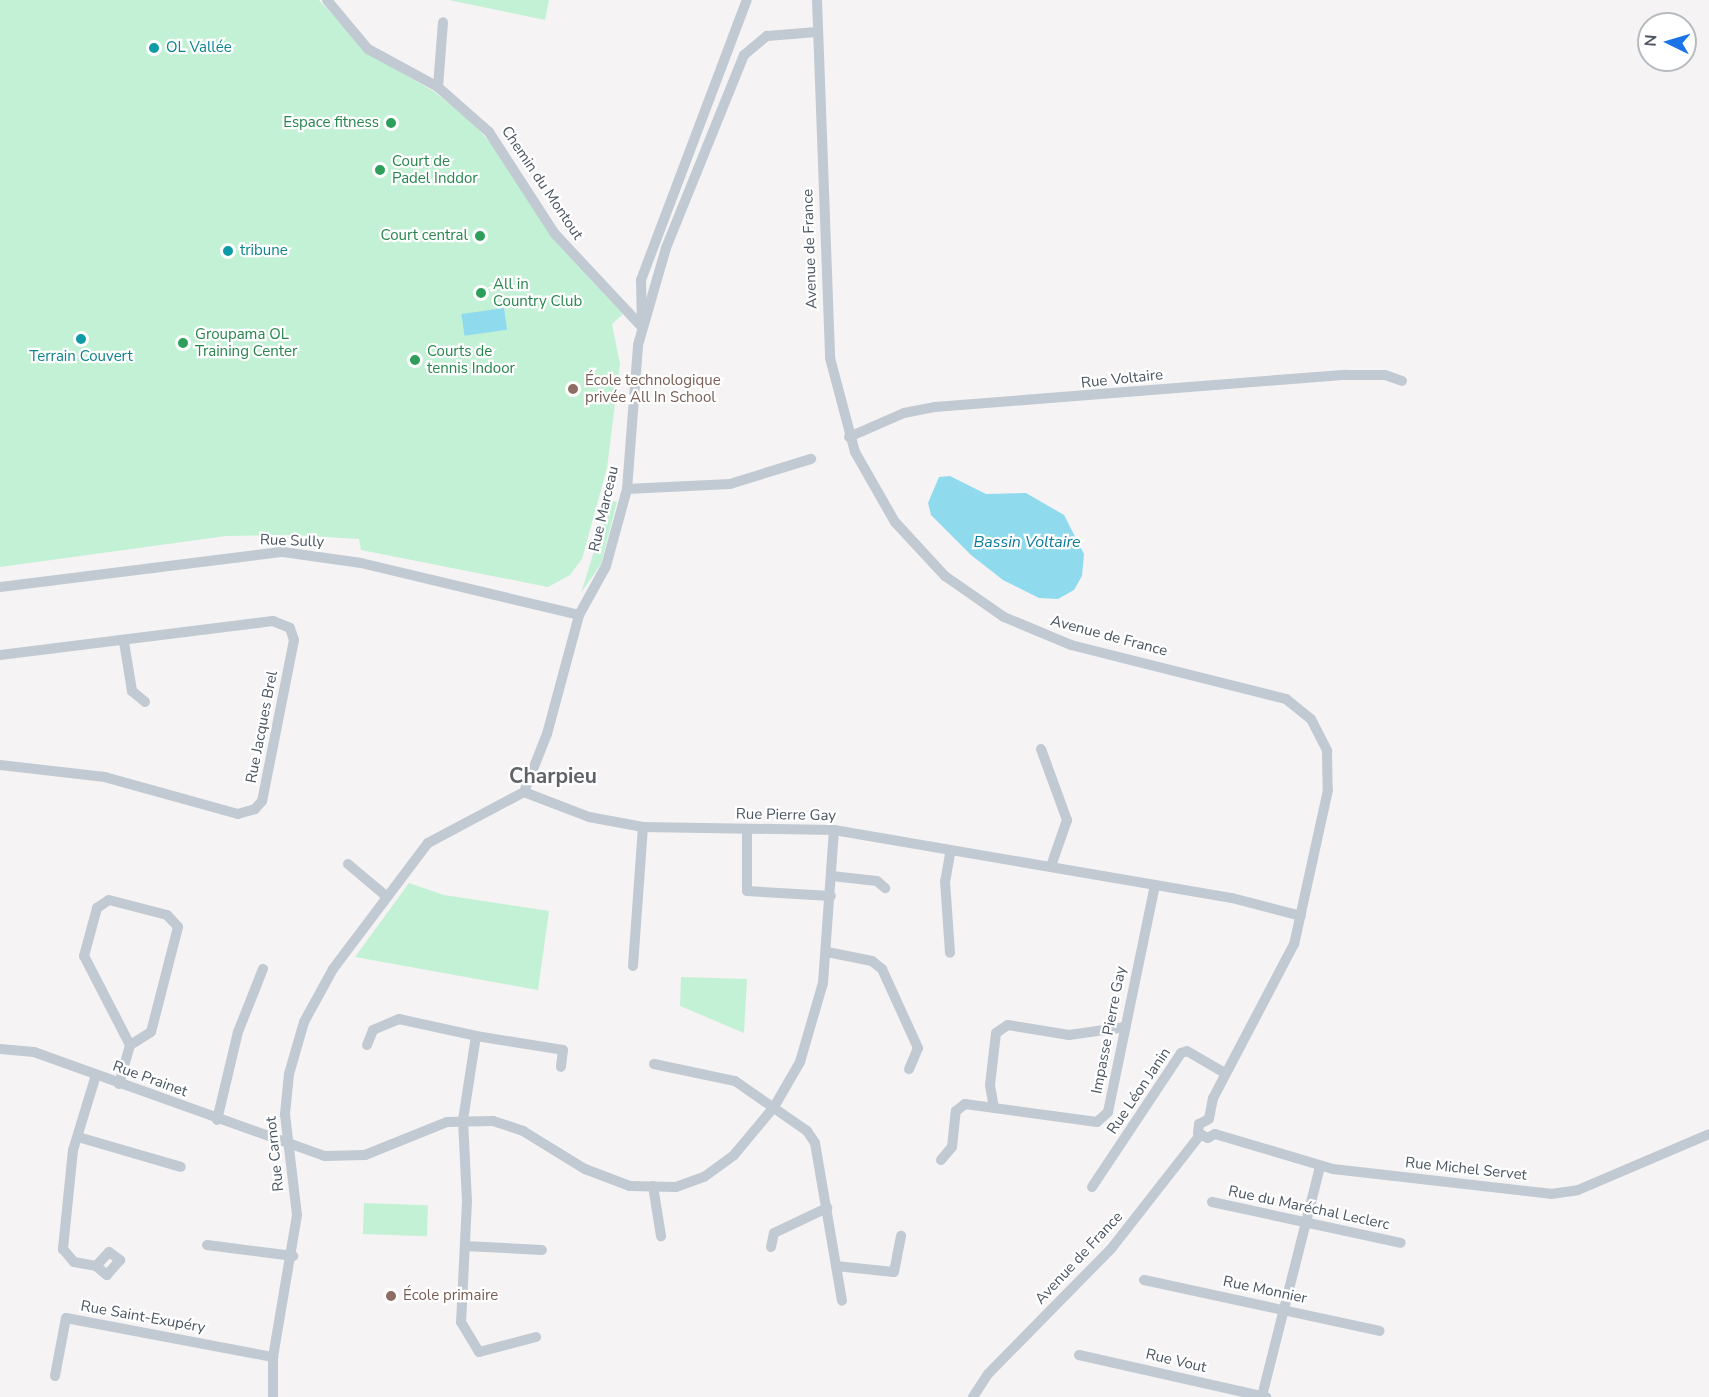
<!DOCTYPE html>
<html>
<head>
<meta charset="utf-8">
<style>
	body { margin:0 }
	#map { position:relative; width:1709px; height:1397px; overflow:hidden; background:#f5f3f3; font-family:"Nunito Sans",sans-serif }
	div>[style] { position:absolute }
	.green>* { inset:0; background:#c3f1d5; transform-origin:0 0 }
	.water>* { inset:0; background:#90daee; transform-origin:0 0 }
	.minor>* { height:10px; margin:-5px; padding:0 5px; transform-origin:5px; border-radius:5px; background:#c1cad2 }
	.dots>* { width:16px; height:16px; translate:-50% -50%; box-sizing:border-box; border:3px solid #fff; border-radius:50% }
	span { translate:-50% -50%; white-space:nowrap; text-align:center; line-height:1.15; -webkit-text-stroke:4.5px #fff; paint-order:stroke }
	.culture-label { font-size:15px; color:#0d838f }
	.left { translate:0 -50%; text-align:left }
	.leisure-label { font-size:15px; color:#27864d }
	.right { translate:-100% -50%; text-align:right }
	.street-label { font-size:15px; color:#4a5661 }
	.education-label { font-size:15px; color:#785e54 }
	.water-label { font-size:16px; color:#0c7c9b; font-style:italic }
	.district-label { font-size:21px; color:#5f6368; font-weight:700 }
	.north { position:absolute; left:1637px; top:12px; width:60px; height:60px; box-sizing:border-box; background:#fff; border:2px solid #b7bbc0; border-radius:50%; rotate:275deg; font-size:16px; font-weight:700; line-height:24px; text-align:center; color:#4a5661 }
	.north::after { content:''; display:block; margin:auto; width:21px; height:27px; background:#1a73e8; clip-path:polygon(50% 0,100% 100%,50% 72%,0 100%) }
</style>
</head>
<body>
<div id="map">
	<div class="green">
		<i style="clip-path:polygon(0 0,319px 0,369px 54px,435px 92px,473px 123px,504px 158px,553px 239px,623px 314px,612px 324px,620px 364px,607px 468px,582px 559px,570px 575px,548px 587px,361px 550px,359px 539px,293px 535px,226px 536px,0 567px)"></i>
		<i style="clip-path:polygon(449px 0,549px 0,545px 20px)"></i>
		<i style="clip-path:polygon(610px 500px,617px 502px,601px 564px,581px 593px)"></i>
		<i style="clip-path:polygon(409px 883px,444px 895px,549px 911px,538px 990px,355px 957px)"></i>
		<i style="clip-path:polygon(681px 977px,747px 979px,744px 1033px,680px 1006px)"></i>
		<i style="left:364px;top:1203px;width:64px;height:31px;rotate:2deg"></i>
	</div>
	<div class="water">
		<i style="left:504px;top:308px;width:22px;height:43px;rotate:82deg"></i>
		<i style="clip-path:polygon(950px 476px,986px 494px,1026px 493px,1064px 515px,1084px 554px,1082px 576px,1074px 590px,1058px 599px,1039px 598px,1003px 580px,971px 555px,931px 515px,928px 503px,939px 477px)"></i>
	</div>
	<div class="minor">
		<i style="left:327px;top:0;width:64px;rotate:50.1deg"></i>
		<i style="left:368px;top:49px;width:80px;rotate:28.5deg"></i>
		<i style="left:438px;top:87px;width:68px;rotate:41.4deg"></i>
		<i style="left:489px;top:132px;width:121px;rotate:57.1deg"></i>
		<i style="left:555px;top:234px;width:127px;rotate:46.9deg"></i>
		<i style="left:817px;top:0;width:358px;rotate:87.9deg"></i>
		<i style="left:830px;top:358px;width:97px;rotate:75.1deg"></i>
		<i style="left:855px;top:452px;width:81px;rotate:60.3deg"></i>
		<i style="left:895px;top:522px;width:74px;rotate:47.2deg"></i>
		<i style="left:945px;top:576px;width:72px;rotate:34.8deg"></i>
		<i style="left:1004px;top:617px;width:73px;rotate:22.7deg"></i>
		<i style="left:1071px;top:645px;width:222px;rotate:14.1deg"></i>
		<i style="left:1286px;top:699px;width:32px;rotate:39deg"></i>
		<i style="left:1311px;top:719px;width:36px;rotate:63deg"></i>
		<i style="left:1327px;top:751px;width:39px;rotate:89deg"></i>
		<i style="left:1328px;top:790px;width:158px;rotate:102.4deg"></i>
		<i style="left:1294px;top:944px;width:174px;rotate:117.7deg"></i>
		<i style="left:1213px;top:1098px;width:21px;rotate:101deg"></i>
		<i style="left:438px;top:87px;width:65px;rotate:-85.6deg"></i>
		<i style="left:642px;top:327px;width:47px;rotate:-91.2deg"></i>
		<i style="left:641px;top:280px;width:299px;rotate:-69.3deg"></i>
		<i style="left:849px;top:437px;width:60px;rotate:-23.6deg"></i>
		<i style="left:904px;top:413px;width:32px;rotate:-11deg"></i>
		<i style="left:935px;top:407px;width:412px;rotate:-4.5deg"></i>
		<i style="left:1346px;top:375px;width:39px"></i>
		<i style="left:1385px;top:375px;width:18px;rotate:19deg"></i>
		<i style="left:627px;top:489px;width:103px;rotate:-2.8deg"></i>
		<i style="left:730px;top:484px;width:85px;rotate:-17.2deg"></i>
		<i style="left:0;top:587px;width:285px;rotate:-7.1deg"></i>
		<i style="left:283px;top:552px;width:79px;rotate:8deg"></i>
		<i style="left:361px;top:563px;width:224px;rotate:13.4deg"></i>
		<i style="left:124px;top:642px;width:50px;rotate:80.7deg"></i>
		<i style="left:132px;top:691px;width:17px;rotate:40deg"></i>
		<i style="left:0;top:655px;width:275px;rotate:-7.1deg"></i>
		<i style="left:273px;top:621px;width:18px;rotate:22deg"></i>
		<i style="left:290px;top:628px;width:13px;rotate:72deg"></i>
		<i style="left:294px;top:640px;width:164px;rotate:101.2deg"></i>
		<i style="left:262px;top:801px;width:11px;rotate:131deg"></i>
		<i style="left:255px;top:809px;width:18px;rotate:164deg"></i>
		<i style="left:238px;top:814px;width:138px;rotate:-164.5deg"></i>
		<i style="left:105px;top:777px;width:106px;rotate:-173.5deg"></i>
		<i style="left:1041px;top:749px;width:76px;rotate:69.9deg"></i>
		<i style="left:1067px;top:820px;width:49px;rotate:109.2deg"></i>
		<i style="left:524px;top:792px;width:62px;rotate:-68.4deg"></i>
		<i style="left:547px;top:734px;width:123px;rotate:-74.9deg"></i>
		<i style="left:579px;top:615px;width:56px;rotate:-61.1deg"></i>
		<i style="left:606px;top:566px;width:80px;rotate:-74.7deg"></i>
		<i style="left:627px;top:489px;width:144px;rotate:-85.6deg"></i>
		<i style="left:638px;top:345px;width:101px;rotate:-73.9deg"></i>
		<i style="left:666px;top:248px;width:208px;rotate:-68deg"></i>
		<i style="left:744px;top:55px;width:30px;rotate:-40deg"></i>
		<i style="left:767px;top:36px;width:50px;rotate:-4.6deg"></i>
		<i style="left:524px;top:792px;width:70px;rotate:21deg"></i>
		<i style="left:589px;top:817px;width:55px;rotate:10.5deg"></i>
		<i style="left:643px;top:827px;width:191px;rotate:0.9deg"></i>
		<i style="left:834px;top:830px;width:404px;rotate:9.7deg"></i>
		<i style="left:1232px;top:898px;width:71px;rotate:14.6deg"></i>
		<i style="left:747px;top:829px;width:62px;rotate:90deg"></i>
		<i style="left:747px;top:891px;width:84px;rotate:3.4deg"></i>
		<i style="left:950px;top:854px;width:27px;rotate:100deg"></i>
		<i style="left:945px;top:881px;width:72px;rotate:86deg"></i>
		<i style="left:348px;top:864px;width:51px;rotate:40.2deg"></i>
		<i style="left:832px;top:876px;width:45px;rotate:6.3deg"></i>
		<i style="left:877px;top:881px;width:11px;rotate:41deg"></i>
		<i style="left:827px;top:952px;width:46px;rotate:11.3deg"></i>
		<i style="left:872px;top:961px;width:13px;rotate:39deg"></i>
		<i style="left:882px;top:969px;width:87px;rotate:65.5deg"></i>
		<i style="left:918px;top:1048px;width:23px;rotate:113deg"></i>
		<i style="left:633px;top:966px;width:139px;rotate:-85.9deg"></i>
		<i style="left:476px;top:1036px;width:88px;rotate:9.1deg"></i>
		<i style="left:563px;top:1050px;width:17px;rotate:97deg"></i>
		<i style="left:367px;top:1045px;width:16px;rotate:-68deg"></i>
		<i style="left:373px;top:1030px;width:28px;rotate:-23deg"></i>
		<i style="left:399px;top:1019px;width:79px;rotate:12.4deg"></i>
		<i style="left:476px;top:1036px;width:85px;rotate:98.8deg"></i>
		<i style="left:463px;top:1120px;width:81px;rotate:87.2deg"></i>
		<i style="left:467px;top:1201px;width:121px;rotate:92.8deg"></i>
		<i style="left:461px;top:1322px;width:35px;rotate:59deg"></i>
		<i style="left:479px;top:1352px;width:59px;rotate:-14.7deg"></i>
		<i style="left:0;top:1049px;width:34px;rotate:5deg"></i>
		<i style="left:34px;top:1052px;width:309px;rotate:19.7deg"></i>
		<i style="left:325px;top:1156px;width:40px;rotate:-1.4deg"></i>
		<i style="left:365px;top:1155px;width:88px;rotate:-21.9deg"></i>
		<i style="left:447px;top:1122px;width:46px;rotate:-1.2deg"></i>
		<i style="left:493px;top:1121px;width:32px;rotate:18deg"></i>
		<i style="left:523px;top:1131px;width:73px;rotate:31.5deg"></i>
		<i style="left:585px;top:1169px;width:48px;rotate:20.7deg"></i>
		<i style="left:630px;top:1186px;width:46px;rotate:1.2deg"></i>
		<i style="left:676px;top:1187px;width:30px;rotate:-20deg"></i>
		<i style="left:704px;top:1177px;width:37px;rotate:-36deg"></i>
		<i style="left:734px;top:1155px;width:62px;rotate:-50.2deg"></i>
		<i style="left:774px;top:1107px;width:52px;rotate:-60deg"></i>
		<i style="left:800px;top:1062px;width:82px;rotate:-73.8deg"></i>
		<i style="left:823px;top:983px;width:153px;rotate:-85.9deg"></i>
		<i style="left:654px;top:1064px;width:83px;rotate:11.9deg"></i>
		<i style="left:735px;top:1081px;width:88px;rotate:34.8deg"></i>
		<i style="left:807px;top:1131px;width:14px;rotate:56deg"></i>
		<i style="left:815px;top:1143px;width:160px;rotate:80.3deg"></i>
		<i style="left:96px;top:1075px;width:78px;rotate:107deg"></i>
		<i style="left:73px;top:1150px;width:100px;rotate:95.8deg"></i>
		<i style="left:63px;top:1249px;width:17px;rotate:50deg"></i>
		<i style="left:74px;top:1262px;width:22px;rotate:10deg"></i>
		<i style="left:96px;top:1266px;width:19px;rotate:-47deg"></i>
		<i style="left:109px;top:1252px;width:14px;rotate:36deg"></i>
		<i style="left:120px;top:1260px;width:20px;rotate:131deg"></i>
		<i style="left:107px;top:1275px;width:14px;rotate:-141deg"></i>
		<i style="left:119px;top:1084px;width:41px;rotate:-74.2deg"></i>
		<i style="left:130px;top:1045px;width:100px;rotate:-117.3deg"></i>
		<i style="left:84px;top:956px;width:50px;rotate:-74.8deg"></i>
		<i style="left:97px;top:908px;width:14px;rotate:-34deg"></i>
		<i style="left:109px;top:900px;width:60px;rotate:14.5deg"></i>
		<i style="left:167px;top:915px;width:16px;rotate:47deg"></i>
		<i style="left:178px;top:927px;width:108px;rotate:104.4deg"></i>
		<i style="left:151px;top:1032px;width:25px;rotate:148deg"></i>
		<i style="left:994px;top:1108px;width:23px;rotate:-100deg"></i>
		<i style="left:990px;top:1085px;width:52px;rotate:-83.4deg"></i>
		<i style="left:996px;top:1033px;width:14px;rotate:-34deg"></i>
		<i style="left:1008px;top:1025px;width:62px;rotate:9.3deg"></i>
		<i style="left:1069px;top:1035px;width:57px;rotate:-8.1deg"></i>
		<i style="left:1209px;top:1119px;width:11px;rotate:153deg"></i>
		<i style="left:1199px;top:1124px;width:9px;rotate:96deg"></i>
		<i style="left:1198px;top:1133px;width:11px;rotate:27deg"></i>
		<i style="left:1208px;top:1138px;width:8px;rotate:-30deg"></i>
		<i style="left:217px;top:1120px;width:90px;rotate:-76.6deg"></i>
		<i style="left:238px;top:1032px;width:68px;rotate:-68.4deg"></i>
		<i style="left:1215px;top:1134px;width:123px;rotate:16.5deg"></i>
		<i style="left:1333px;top:1169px;width:219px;rotate:6.5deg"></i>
		<i style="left:1551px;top:1194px;width:27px;rotate:-8deg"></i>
		<i style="left:1578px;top:1190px;width:142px;rotate:-23.1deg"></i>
		<i style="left:78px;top:1137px;width:107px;rotate:16.2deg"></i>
		<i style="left:941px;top:1160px;width:17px;rotate:-50deg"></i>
		<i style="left:952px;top:1147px;width:36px;rotate:-84deg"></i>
		<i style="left:956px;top:1111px;width:11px;rotate:-38deg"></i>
		<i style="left:965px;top:1104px;width:133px;rotate:7.8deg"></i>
		<i style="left:1097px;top:1122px;width:15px;rotate:-42deg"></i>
		<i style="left:1108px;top:1112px;width:232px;rotate:-78.3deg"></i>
		<i style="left:653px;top:1186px;width:51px;rotate:80.9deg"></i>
		<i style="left:1092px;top:1187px;width:161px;rotate:-56.4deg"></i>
		<i style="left:1181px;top:1053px;width:6px;rotate:-18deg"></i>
		<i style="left:1187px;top:1051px;width:44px;rotate:30.1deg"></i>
		<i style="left:1212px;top:1202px;width:193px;rotate:12.2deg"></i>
		<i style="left:207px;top:1245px;width:87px;rotate:7.3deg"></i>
		<i style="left:465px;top:1246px;width:77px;rotate:3deg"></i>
		<i style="left:771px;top:1247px;width:14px;rotate:-78deg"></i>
		<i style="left:774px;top:1233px;width:59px;rotate:-25.3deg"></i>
		<i style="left:836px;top:1266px;width:58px;rotate:5.9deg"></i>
		<i style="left:894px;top:1272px;width:37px;rotate:-79deg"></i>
		<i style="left:1144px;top:1280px;width:241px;rotate:12.2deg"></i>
		<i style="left:1079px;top:1355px;width:192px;rotate:12.7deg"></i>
		<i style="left:55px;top:1376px;width:59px;rotate:-79.3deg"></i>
		<i style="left:66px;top:1318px;width:211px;rotate:10.7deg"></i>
		<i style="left:1262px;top:1396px;width:236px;rotate:-75.8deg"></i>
		<i style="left:273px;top:1397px;width:40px;rotate:-90deg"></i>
		<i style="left:273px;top:1357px;width:144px;rotate:-80.4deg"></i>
		<i style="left:297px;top:1215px;width:102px;rotate:-96.8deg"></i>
		<i style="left:285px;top:1114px;width:40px;rotate:-84.3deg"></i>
		<i style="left:289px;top:1074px;width:54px;rotate:-73.9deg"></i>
		<i style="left:304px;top:1022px;width:60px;rotate:-61.3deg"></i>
		<i style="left:333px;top:969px;width:158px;rotate:-53deg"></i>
		<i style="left:428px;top:843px;width:109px;rotate:-28deg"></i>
		<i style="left:973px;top:1397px;width:27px;rotate:-57deg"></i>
		<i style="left:988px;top:1374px;width:175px;rotate:-45.5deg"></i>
		<i style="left:1111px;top:1249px;width:145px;rotate:-52deg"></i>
	</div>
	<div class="dots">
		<i style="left:154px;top:48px;background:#0f9aa8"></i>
		<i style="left:391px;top:123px;background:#2e9e5b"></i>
		<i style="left:380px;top:170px;background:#2e9e5b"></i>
		<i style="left:480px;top:236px;background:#2e9e5b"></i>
		<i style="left:228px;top:251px;background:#0f9aa8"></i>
		<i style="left:481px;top:293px;background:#2e9e5b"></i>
		<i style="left:81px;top:339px;background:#0f9aa8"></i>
		<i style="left:183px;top:343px;background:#2e9e5b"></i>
		<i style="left:415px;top:360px;background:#2e9e5b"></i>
		<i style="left:573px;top:389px;background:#8d6e63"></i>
		<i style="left:391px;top:1296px;background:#8d6e63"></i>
	</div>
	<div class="culture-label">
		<span class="left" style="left:166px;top:48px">OL Vallée</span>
		<span class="left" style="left:240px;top:251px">tribune</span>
		<span style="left:81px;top:357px">Terrain Couvert</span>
	</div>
	<div class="leisure-label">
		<span class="right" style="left:379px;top:123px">Espace fitness</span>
		<span class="left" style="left:392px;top:170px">Court de<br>Padel Inddor</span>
		<span class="right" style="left:468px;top:236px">Court central</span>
		<span class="left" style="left:493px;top:293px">All in<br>Country Club</span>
		<span class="left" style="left:195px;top:343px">Groupama OL<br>Training Center</span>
		<span class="left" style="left:427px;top:360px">Courts de<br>tennis Indoor</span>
	</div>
	<div class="street-label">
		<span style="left:542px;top:183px;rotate:56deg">Chemin du Montout</span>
		<span style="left:810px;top:249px;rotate:-92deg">Avenue de France</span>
		<span style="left:1122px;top:379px;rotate:-6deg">Rue Voltaire</span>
		<span style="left:604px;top:509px;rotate:-77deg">Rue Marceau</span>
		<span style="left:292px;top:541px;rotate:2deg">Rue Sully</span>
		<span style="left:1109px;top:636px;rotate:15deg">Avenue de France</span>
		<span style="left:262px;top:727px;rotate:-79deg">Rue Jacques Brel</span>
		<span style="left:786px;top:815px;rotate:1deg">Rue Pierre Gay</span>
		<span style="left:1109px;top:1030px;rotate:-79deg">Impasse Pierre Gay</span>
		<span style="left:150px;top:1079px;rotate:20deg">Rue Prainet</span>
		<span style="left:1139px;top:1091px;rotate:-56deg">Rue Léon Janin</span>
		<span style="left:275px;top:1154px;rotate:-96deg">Rue Carnot</span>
		<span style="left:1466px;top:1169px;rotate:6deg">Rue Michel Servet</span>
		<span style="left:1309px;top:1208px;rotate:12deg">Rue du Maréchal Leclerc</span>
		<span style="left:1079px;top:1258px;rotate:-47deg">Avenue de France</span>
		<span style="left:1265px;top:1290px;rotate:12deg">Rue Monnier</span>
		<span style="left:143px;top:1317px;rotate:10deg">Rue Saint-Exupéry</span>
		<span style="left:1176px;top:1361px;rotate:13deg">Rue Vout</span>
	</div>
	<div class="education-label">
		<span class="left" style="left:585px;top:389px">École technologique<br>privée All In School</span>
		<span class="left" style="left:403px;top:1296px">École primaire</span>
	</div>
	<div class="water-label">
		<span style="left:1027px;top:542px">Bassin Voltaire</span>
	</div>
	<div class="district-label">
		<span style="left:553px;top:776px">Charpieu</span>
	</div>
	<div class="north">N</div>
</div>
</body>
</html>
